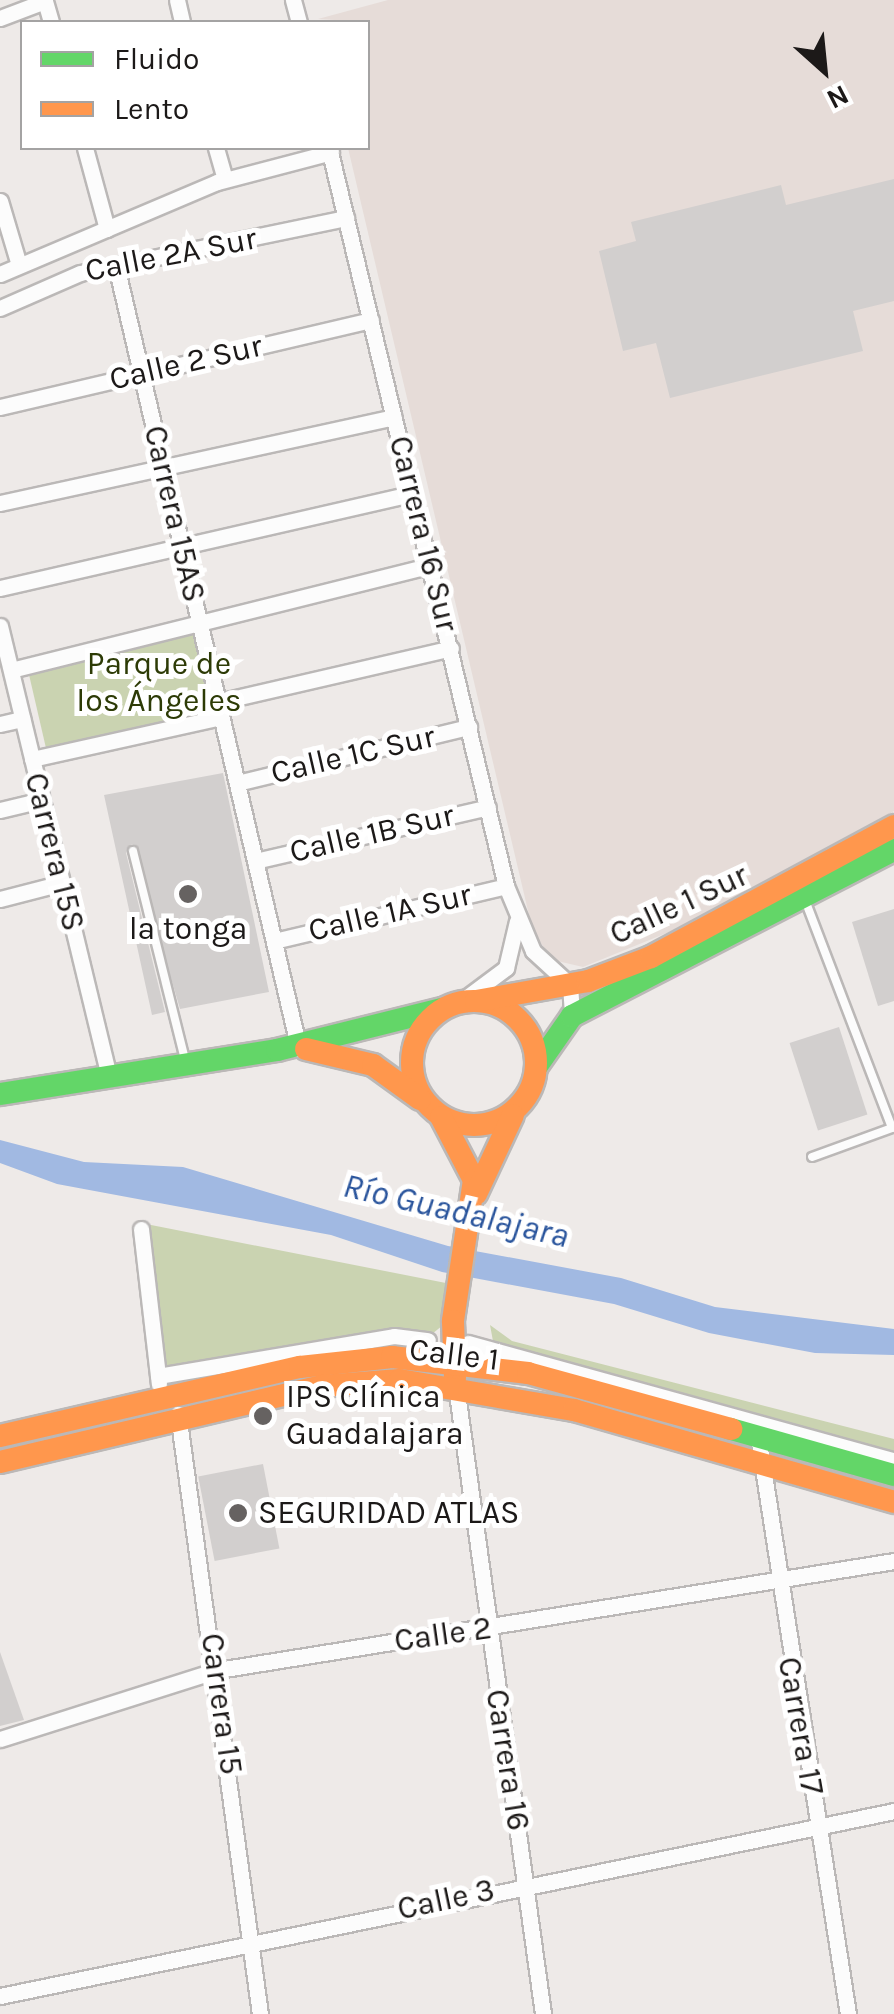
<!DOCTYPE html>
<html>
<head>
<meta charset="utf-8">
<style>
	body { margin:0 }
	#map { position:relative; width:894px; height:2014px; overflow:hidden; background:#eeeae8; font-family:Karla,sans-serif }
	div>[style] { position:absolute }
	.built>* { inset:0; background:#e6dcd8 }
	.green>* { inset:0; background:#cad3b1; transform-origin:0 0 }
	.water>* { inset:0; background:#a1b9e2 }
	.building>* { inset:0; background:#d2cfce; transform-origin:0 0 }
	.roads { filter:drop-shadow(2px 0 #bbb8b7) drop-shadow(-2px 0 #bbb8b7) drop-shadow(0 2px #bbb8b7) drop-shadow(0 -2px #bbb8b7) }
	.lane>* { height:8px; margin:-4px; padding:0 4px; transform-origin:4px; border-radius:4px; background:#fcfcfc }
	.street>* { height:15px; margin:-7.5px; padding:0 7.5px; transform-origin:7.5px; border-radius:7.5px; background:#fcfcfc }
	.fast>* { height:22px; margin:-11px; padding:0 11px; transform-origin:11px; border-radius:11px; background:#63d668 }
	.slow>* { height:22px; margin:-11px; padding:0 11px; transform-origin:11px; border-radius:11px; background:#ff974d }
	.slow>.ring { margin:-11px; padding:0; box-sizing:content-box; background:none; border:22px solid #ff974d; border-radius:50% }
	.dots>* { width:28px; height:28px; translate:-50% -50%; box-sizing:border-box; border:5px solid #fff; border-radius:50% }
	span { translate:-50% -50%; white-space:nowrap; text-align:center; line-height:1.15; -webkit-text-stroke:10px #fff; paint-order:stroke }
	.street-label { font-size:32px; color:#1c1918 }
	.park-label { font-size:32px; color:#2d3b06 }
	.poi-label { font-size:32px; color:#1c1918 }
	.left { translate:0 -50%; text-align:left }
	.water-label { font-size:35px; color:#29549c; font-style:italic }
	.legend { position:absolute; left:20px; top:20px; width:350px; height:130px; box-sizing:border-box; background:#fff; border:2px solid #a4a3a3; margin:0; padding:12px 18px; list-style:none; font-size:30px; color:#1c1918 }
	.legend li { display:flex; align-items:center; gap:20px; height:50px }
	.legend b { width:50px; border:2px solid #a4a3a3 }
	.north { position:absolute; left:774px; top:20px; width:100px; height:100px; -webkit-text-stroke:8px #fff; paint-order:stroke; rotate:153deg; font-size:28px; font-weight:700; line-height:40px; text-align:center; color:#1c1918 }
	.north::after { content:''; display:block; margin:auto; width:35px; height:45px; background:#1c1918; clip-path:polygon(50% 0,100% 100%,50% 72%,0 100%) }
</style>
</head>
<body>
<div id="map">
	<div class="built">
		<i style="clip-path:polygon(388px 0,894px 0,894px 811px,706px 917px,583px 967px,553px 960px,533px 932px,348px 148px,368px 148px,368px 22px,318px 19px)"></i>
	</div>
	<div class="green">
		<i style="left:198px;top:633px;width:82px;height:174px;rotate:77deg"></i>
		<i style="clip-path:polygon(146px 1224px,451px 1284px,447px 1322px,408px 1353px,164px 1398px)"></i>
		<i style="clip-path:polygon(490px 1325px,512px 1341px,894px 1439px,894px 1462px,495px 1352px)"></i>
	</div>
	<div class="water">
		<i style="clip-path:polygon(0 1140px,84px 1162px,183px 1167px,448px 1246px,621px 1278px,715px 1307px,894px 1329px,894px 1355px,815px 1353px,709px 1333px,614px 1304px,442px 1272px,331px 1235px,57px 1184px,0 1163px)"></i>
	</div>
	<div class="building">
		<i style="clip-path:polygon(894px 179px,894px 301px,853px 311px,863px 351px,670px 398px,656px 343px,623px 351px,599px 251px,636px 241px,631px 222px,781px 185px,786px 205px)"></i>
		<i style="clip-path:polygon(223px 773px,269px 992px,180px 1009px,132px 844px,126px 853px,165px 1012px,152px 1015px,104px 795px)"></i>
		<i style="clip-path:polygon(894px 909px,894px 1001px,878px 1006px,852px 922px)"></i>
		<i style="left:839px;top:1027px;width:92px;height:52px;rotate:72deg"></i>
		<i style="left:263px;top:1464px;width:86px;height:66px;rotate:79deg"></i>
		<i style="clip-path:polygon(0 1652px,24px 1720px,0 1726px)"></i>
	</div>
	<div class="roads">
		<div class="lane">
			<i style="left:133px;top:851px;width:215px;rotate:76deg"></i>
			<i style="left:805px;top:900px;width:244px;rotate:69.1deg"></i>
			<i style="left:892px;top:1128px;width:85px;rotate:160.1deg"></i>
		</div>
		<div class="street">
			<i style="left:177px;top:0;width:23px;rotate:77deg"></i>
			<i style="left:293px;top:0;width:23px;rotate:75deg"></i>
			<i style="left:0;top:18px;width:48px;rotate:-20.7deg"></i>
			<i style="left:45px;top:1px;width:22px;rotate:74deg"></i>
			<i style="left:85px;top:148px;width:84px;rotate:74.8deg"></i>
			<i style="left:216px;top:148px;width:32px;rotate:74deg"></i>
			<i style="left:329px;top:148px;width:759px;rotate:76.51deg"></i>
			<i style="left:506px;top:886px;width:70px;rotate:67.4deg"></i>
			<i style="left:533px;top:951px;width:50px;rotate:42.6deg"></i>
			<i style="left:570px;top:985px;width:31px;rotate:86deg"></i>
			<i style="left:0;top:201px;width:67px;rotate:73.5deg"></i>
			<i style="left:117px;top:270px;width:800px;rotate:76.85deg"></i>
			<i style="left:0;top:274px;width:236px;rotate:-23deg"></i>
			<i style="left:217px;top:182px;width:118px;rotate:-14.7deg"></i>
			<i style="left:0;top:308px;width:87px;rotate:-23.6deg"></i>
			<i style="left:80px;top:273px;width:272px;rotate:-11.7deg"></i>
			<i style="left:0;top:407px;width:381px;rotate:-13.2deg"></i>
			<i style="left:0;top:503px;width:403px;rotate:-12.3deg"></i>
			<i style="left:0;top:588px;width:423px;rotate:-12.9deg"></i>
			<i style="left:0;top:626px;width:465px;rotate:76.4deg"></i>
			<i style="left:11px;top:670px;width:431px;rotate:-14deg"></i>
			<i style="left:218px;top:702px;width:239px;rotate:-13deg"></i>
			<i style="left:0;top:724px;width:23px;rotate:-13deg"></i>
			<i style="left:32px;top:759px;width:194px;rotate:-12.5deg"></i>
			<i style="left:237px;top:783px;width:239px;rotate:-13.6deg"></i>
			<i style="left:0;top:810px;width:43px;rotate:-13.4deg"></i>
			<i style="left:255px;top:861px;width:239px;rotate:-13deg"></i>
			<i style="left:0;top:899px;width:64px;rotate:-14.5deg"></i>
			<i style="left:274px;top:941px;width:238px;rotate:-13.3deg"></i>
			<i style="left:459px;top:1003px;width:59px;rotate:-36.7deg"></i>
			<i style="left:506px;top:968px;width:48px;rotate:-76.8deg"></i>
			<i style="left:141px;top:1229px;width:156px;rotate:83.4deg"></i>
			<i style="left:468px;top:1343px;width:442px;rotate:15.4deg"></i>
			<i style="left:158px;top:1376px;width:239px;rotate:-9.6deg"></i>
			<i style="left:394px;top:1336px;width:34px;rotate:7deg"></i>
			<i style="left:456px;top:1386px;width:634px;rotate:82.11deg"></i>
			<i style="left:178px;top:1414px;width:606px;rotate:82.22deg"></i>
			<i style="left:758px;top:1436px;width:585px;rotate:81.15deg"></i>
			<i style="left:0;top:1739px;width:229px;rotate:-17.6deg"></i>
			<i style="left:218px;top:1670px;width:685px;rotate:-9.16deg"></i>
			<i style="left:0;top:1996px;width:913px;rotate:-11.69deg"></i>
		</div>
		<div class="fast">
			<i style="left:537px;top:1066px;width:61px;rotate:-55deg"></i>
			<i style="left:572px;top:1016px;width:362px;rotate:-27.3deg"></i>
			<i style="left:0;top:1094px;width:280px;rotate:-9deg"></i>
			<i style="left:277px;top:1050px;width:170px;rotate:-14deg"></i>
			<i style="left:731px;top:1429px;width:169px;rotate:15.8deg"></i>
		</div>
		<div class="slow">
			<i class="ring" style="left:412px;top:1001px;width:102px;height:102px"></i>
			<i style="left:476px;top:1001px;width:114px;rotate:-10.1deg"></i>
			<i style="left:588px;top:981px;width:67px;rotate:-20.9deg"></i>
			<i style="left:651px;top:957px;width:276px;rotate:-28.3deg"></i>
			<i style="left:306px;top:1049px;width:69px;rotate:13.4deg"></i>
			<i style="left:373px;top:1065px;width:58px;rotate:35.9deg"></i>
			<i style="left:441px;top:1117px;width:71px;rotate:62.4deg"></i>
			<i style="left:474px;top:1180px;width:143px;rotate:98.5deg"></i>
			<i style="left:453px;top:1321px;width:57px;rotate:88deg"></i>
			<i style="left:476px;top:1194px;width:87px;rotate:-64.9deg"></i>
			<i style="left:0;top:1436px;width:308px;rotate:-13deg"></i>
			<i style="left:300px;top:1367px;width:93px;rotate:-6.2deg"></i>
			<i style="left:392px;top:1357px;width:137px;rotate:6.7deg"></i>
			<i style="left:528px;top:1373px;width:211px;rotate:15.4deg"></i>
			<i style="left:0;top:1462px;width:331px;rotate:-13.3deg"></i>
			<i style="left:322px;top:1386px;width:78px;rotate:-4.4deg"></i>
			<i style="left:400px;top:1380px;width:177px;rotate:9.8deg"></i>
			<i style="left:574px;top:1410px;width:333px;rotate:16deg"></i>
		</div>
	</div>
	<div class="dots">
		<i style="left:188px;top:894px;background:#666261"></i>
		<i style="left:263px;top:1416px;background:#666261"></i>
		<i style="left:238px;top:1513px;background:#666261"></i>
	</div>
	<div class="street-label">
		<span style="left:171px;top:255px;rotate:-11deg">Calle 2A Sur</span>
		<span style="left:186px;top:363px;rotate:-13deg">Calle 2 Sur</span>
		<span style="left:174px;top:514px;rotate:77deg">Carrera 15AS</span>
		<span style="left:423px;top:534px;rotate:76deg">Carrera 16 Sur</span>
		<span style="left:353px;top:755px;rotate:-13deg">Calle 1C Sur</span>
		<span style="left:372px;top:834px;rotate:-13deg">Calle 1B Sur</span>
		<span style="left:54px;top:852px;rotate:76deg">Carrera 15S</span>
		<span style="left:679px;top:905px;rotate:-25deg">Calle 1 Sur</span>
		<span style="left:390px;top:913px;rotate:-13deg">Calle 1A Sur</span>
		<span style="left:454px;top:1355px;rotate:7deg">Calle 1</span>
		<span style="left:443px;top:1635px;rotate:-8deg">Calle 2</span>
		<span style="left:221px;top:1704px;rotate:82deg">Carrera 15</span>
		<span style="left:800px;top:1726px;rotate:80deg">Carrera 17</span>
		<span style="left:507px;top:1760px;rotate:81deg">Carrera 16</span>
		<span style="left:446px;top:1900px;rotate:-12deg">Calle 3</span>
	</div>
	<div class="park-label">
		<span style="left:159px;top:683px">Parque de<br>los Ángeles</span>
	</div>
	<div class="poi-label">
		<span style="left:188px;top:929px">la tonga</span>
		<span class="left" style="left:286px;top:1416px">IPS Clínica<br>Guadalajara</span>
		<span class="left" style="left:258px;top:1513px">SEGURIDAD ATLAS</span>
	</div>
	<div class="water-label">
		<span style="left:456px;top:1211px;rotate:13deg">Río Guadalajara</span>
	</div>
	<ul class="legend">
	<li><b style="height:12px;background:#63d668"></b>Fluido</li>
	<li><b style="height:12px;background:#ff974d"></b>Lento</li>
	</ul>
	<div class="north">N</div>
</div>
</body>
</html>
